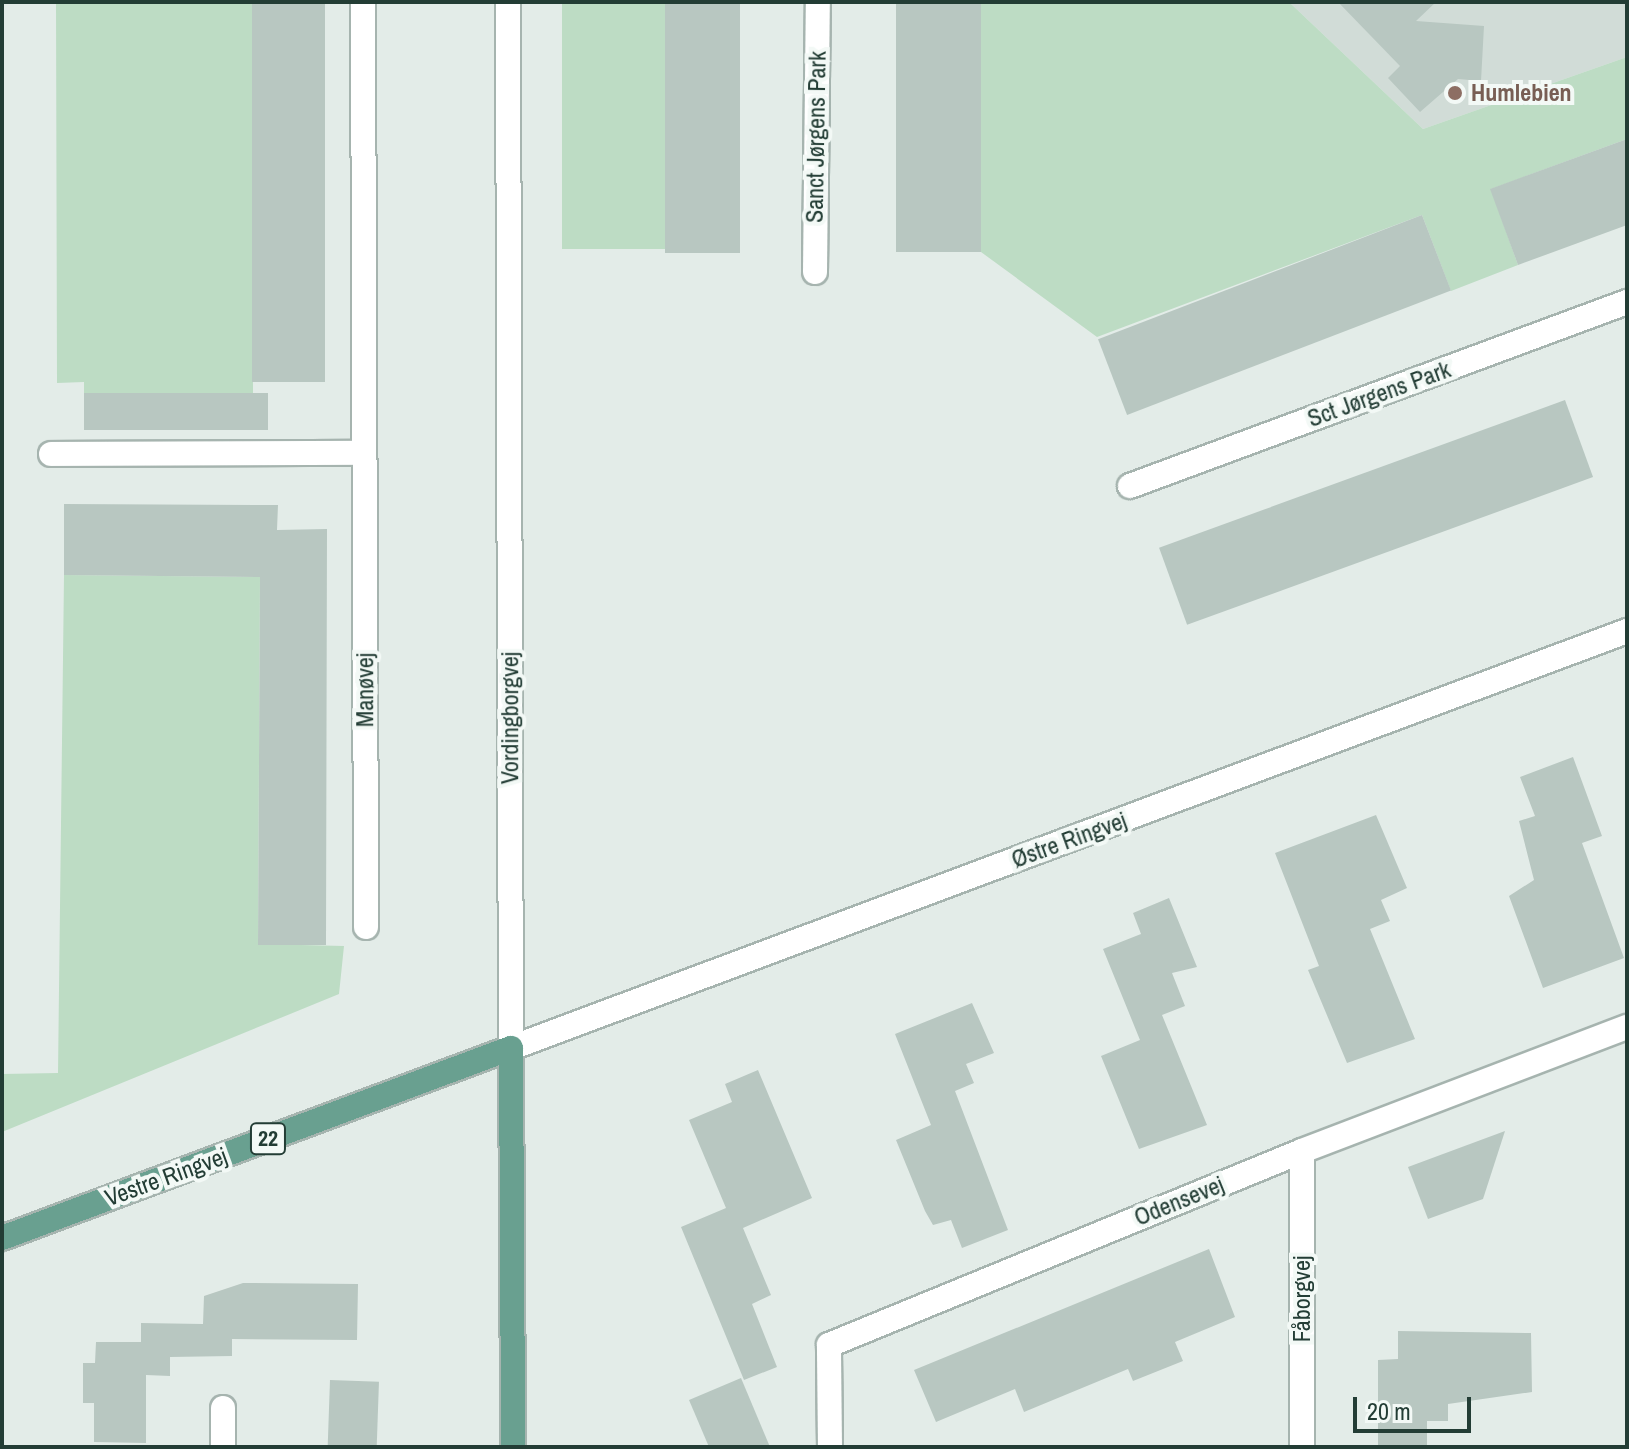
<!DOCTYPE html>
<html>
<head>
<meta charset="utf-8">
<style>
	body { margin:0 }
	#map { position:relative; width:1629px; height:1449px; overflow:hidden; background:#e3ece8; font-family:"Archivo Narrow",sans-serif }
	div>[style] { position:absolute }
	.built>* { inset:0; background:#d1dcd7 }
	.green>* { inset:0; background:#bddcc4; transform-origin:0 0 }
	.building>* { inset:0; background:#b8c7c1; transform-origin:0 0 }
	.roads { filter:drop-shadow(2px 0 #a6b4af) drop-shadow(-2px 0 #a6b4af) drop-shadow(0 2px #a6b4af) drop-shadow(0 -2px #a6b4af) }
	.minor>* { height:24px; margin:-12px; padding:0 12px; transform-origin:12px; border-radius:12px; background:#fff }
	.tertiary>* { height:24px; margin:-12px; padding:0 12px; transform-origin:12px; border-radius:12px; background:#fff }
	.primary>* { height:24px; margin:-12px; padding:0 12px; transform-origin:12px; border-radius:12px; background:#69a090 }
	.dots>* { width:22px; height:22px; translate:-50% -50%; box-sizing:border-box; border:4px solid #f3f9f6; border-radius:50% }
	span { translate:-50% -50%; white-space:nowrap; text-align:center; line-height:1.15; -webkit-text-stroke:8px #f3f9f6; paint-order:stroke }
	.shield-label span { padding:2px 6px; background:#f3f9f6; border:2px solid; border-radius:6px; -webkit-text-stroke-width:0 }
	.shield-label { font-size:22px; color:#233d35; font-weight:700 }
	.education-label { font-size:24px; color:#785e54; font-weight:700 }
	.left { translate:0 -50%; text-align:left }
	.street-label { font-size:24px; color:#233d35 }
	.frame { position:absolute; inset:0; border:4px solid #233d35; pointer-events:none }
	.scale { position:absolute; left:1353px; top:1397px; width:118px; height:36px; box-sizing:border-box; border:4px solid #233d35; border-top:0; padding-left:10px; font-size:24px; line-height:28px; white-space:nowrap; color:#233d35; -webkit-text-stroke:6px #f3f9f6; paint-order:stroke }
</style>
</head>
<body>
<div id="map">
	<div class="built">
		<i style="clip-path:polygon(1289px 2px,1627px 2px,1627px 57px,1423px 129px)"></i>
	</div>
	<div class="green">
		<i style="clip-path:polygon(56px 2px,252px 2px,253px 394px,84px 394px,84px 382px,57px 383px)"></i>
		<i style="left:562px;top:2px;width:103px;height:247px"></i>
		<i style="clip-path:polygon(981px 2px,1289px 2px,1423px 129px,1627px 57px,1627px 139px,1491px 189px,1518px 265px,1451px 291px,1422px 215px,1097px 337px,981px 252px)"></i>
		<i style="clip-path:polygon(64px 575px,260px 577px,258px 944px,344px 946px,339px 994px,2px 1132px,2px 1074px,58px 1073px)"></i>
	</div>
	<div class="building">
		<i style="left:252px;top:2px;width:73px;height:380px"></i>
		<i style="left:665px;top:2px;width:75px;height:251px"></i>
		<i style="left:896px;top:2px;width:85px;height:250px"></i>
		<i style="clip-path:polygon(1338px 2px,1436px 2px,1416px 21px,1484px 26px,1481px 81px,1458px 79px,1420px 112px,1388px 78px,1400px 66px)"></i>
		<i style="clip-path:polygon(1627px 139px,1627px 225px,1518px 265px,1490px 189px)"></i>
		<i style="left:1422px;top:215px;width:81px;height:347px;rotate:69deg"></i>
		<i style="left:268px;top:393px;width:37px;height:184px;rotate:90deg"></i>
		<i style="left:1565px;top:400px;width:82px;height:432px;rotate:70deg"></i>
		<i style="clip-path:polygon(64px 504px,278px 505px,277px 530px,327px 529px,326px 945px,258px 945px,260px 577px,64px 575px)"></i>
		<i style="clip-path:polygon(1573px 757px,1602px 836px,1582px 843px,1624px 958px,1543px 988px,1509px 896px,1534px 880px,1519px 821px,1535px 816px,1520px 777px)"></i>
		<i style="clip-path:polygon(1376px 815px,1407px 888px,1381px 900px,1390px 921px,1370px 929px,1415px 1039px,1347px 1063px,1308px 970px,1319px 966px,1275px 853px)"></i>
		<i style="clip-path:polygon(1169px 898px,1197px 967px,1172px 973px,1185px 1006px,1162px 1015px,1207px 1125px,1139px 1149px,1101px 1056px,1140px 1040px,1103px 949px,1141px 934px,1133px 913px)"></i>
		<i style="clip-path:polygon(972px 1003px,994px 1053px,966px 1064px,974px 1083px,955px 1091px,1008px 1230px,962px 1248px,951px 1220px,933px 1225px,925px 1211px,896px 1140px,931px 1125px,895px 1034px)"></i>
		<i style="clip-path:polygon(758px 1070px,812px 1198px,743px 1228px,771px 1295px,752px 1304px,777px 1367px,744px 1380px,681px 1227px,726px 1208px,689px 1120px,732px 1102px,725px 1084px)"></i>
		<i style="clip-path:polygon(1505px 1131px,1483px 1199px,1428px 1219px,1408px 1167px)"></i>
		<i style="clip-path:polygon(1209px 1249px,1235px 1317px,1175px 1342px,1183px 1361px,1133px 1381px,1128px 1369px,1024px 1412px,1015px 1389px,936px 1422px,914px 1370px)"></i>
		<i style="clip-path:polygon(243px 1283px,358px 1284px,357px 1340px,232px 1339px,232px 1356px,170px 1357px,170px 1376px,146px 1375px,146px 1443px,94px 1442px,94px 1403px,83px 1403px,83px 1363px,95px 1363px,96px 1342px,141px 1342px,141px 1323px,203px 1324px,204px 1296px)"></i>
		<i style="clip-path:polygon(1398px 1331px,1531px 1333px,1532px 1392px,1448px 1404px,1448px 1421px,1427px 1421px,1427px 1447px,1378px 1447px,1378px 1360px,1398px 1359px)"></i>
		<i style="clip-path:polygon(741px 1378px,770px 1447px,709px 1447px,689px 1400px)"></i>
		<i style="left:330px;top:1380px;width:49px;height:67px;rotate:2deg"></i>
	</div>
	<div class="roads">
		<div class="minor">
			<i style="left:363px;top:2px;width:925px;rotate:89.81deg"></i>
			<i style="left:815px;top:272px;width:270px;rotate:-89.4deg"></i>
			<i style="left:51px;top:454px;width:313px;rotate:-0.2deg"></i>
			<i style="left:1130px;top:486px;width:530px;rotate:-20.32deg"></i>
			<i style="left:223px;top:1447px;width:39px;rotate:-90deg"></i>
			<i style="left:830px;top:1447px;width:102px;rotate:-90.6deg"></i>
			<i style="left:829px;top:1345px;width:511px;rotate:-22.3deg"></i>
			<i style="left:1302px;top:1151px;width:348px;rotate:-20.9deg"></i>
			<i style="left:1302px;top:1447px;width:296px;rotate:-90deg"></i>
		</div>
		<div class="tertiary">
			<i style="left:508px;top:2px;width:1046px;rotate:89.84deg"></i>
			<i style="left:511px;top:1048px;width:1191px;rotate:-20.49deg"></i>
		</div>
		<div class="primary">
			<i style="left:2px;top:1238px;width:543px;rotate:-20.47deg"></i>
			<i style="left:511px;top:1048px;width:399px;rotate:89.7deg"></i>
		</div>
	</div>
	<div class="dots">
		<i style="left:1455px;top:93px;background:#8d6e63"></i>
	</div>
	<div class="shield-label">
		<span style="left:268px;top:1139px">22</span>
	</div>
	<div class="education-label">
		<span class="left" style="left:1471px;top:93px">Humlebien</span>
	</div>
	<div class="street-label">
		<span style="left:816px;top:137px;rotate:-89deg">Sanct Jørgens Park</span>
		<span style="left:1379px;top:394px;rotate:-20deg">Sct Jørgens Park</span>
		<span style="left:365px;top:690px;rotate:-90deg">Manøvej</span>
		<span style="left:510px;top:718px;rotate:-90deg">Vordingborgvej</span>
		<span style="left:1069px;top:840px;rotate:-20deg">Østre Ringvej</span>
		<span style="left:166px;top:1177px;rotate:-20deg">Vestre Ringvej</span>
		<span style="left:1179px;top:1201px;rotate:-22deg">Odensevej</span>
		<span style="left:1302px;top:1299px;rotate:-90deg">Fåborgvej</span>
	</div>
	<div class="frame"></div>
	<div class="scale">20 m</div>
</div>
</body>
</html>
